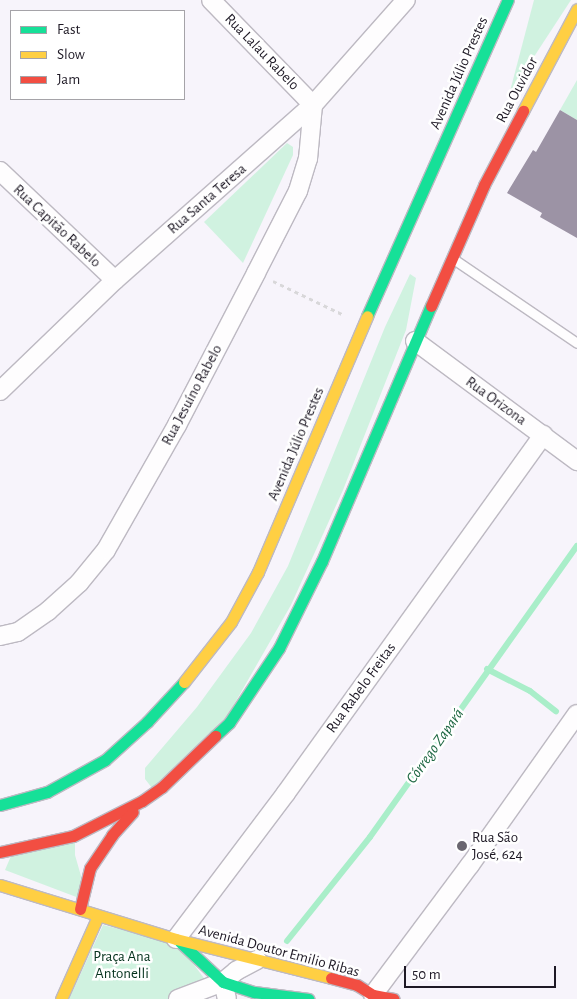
<!DOCTYPE html>
<html>
<head>
<meta charset="utf-8">
<style>
	body { margin:0 }
	#map { position:relative; width:577px; height:999px; overflow:hidden; background:#f7f4fb; font-family:"Alegreya Sans",sans-serif }
	div>[style] { position:absolute }
	.green>* { inset:0; background:#d0f2e0 }
	.stream>* { height:6px; margin:-3px; padding:0 3px; transform-origin:3px; border-radius:3px; background:#a9eec9 }
	.building>* { inset:0; background:#9c93a5 }
	.path>* { height:3px; margin-top:-1.5px; transform-origin:0; background:repeating-linear-gradient(90deg,#d8d7d9 0 4px,transparent 0 8px) }
	.roads { filter:drop-shadow(1px 0 #bdb9c2) drop-shadow(-1px 0 #bdb9c2) drop-shadow(0 1px #bdb9c2) drop-shadow(0 -1px #bdb9c2) }
	.lane>* { height:9px; margin:-4.5px; padding:0 4.5px; transform-origin:4.5px; border-radius:4.5px; background:#fefdfe }
	.street>* { height:18px; margin:-9px; padding:0 9px; transform-origin:9px; border-radius:9px; background:#fefdfe }
	.fast>* { height:11px; margin:-5.5px; padding:0 5.5px; transform-origin:5.5px; border-radius:5.5px; background:#16e098 }
	.slow>* { height:11px; margin:-5.5px; padding:0 5.5px; transform-origin:5.5px; border-radius:5.5px; background:#ffcf43 }
	.jam>* { height:11px; margin:-5.5px; padding:0 5.5px; transform-origin:5.5px; border-radius:5.5px; background:#f24e42 }
	.dots>* { width:14px; height:14px; translate:-50% -50%; box-sizing:border-box; border:2px solid #fff; border-radius:50% }
	span { translate:-50% -50%; white-space:nowrap; text-align:center; line-height:1.15; -webkit-text-stroke:5px #fff; paint-order:stroke }
	.street-label { font-size:15px; color:#1e1925 }
	.poi-label { font-size:15px; color:#1e1925 }
	.left { translate:0 -50%; text-align:left }
	.park-label { font-size:15px; color:#05321d }
	.water-label { font-size:16px; color:#1e6742; font-style:italic }
	.legend { position:absolute; left:10px; top:10px; width:175px; height:90px; box-sizing:border-box; background:#fff; border:1px solid #a5a3a8; margin:0; padding:6px 9px; list-style:none; font-size:15px; color:#1e1925 }
	.legend li { display:flex; align-items:center; gap:10px; height:25px }
	.legend b { width:25px; border:1px solid #a5a3a8 }
	.scale { position:absolute; left:404px; top:966px; width:152px; height:22px; box-sizing:border-box; border:2px solid #1e1925; border-top:0; padding-left:6px; font-size:15px; line-height:18px; white-space:nowrap; color:#1e1925; -webkit-text-stroke:4px #fff; paint-order:stroke }
</style>
</head>
<body>
<div id="map">
	<div class="green">
		<i style="clip-path:polygon(534px 0,571px 0,509px 95px)"></i>
		<i style="clip-path:polygon(577px 80px,577px 120px,560px 110px)"></i>
		<i style="clip-path:polygon(287px 143px,293px 147px,293px 155px,243px 263px,204px 222px)"></i>
		<i style="clip-path:polygon(410px 274px,416px 278px,406px 330px,343px 490px,291px 605px,228px 715px,152px 788px,145px 779px,145px 768px,197px 707px,251px 633px,288px 566px,385px 327px)"></i>
		<i style="clip-path:polygon(75px 842px,75px 855px,81px 876px,79px 898px,5px 870px,11px 856px)"></i>
		<i style="clip-path:polygon(103px 925px,178px 943px,209px 985px,170px 999px,69px 999px)"></i>
	</div>
	<div class="stream">
		<i style="left:487px;top:669px;width:48px;rotate:27.1deg"></i>
		<i style="left:530px;top:691px;width:33px;rotate:38deg"></i>
		<i style="left:287px;top:941px;width:133px;rotate:-51.4deg"></i>
		<i style="left:370px;top:837px;width:357px;rotate:-54.6deg"></i>
	</div>
	<div class="building">
		<i style="clip-path:polygon(560px 110px,577px 120px,577px 238px,540px 217px,542px 213px,507px 193px,533px 150px,536px 152px)"></i>
	</div>
	<div class="path">
		<i style="left:273px;top:281px;width:79px;rotate:25.6deg"></i>
	</div>
	<div class="roads">
		<div class="lane">
			<i style="left:452px;top:258px;width:151px;rotate:34.2deg"></i>
		</div>
		<div class="street">
			<i style="left:0;top:171px;width:158px;rotate:43.5deg"></i>
			<i style="left:415px;top:341px;width:202px;rotate:36.5deg"></i>
			<i style="left:0;top:391px;width:160px;rotate:-44deg"></i>
			<i style="left:115px;top:280px;width:264px;rotate:-41.5deg"></i>
			<i style="left:313px;top:105px;width:140px;rotate:-48.5deg"></i>
			<i style="left:0;top:636px;width:18px;rotate:-13deg"></i>
			<i style="left:18px;top:632px;width:37px;rotate:-35deg"></i>
			<i style="left:48px;top:611px;width:42px;rotate:-42.1deg"></i>
			<i style="left:79px;top:583px;width:43px;rotate:-50.7deg"></i>
			<i style="left:106px;top:550px;width:144px;rotate:-60.4deg"></i>
			<i style="left:177px;top:425px;width:171px;rotate:-62.5deg"></i>
			<i style="left:256px;top:273px;width:92px;rotate:-62.9deg"></i>
			<i style="left:298px;top:191px;width:34px;rotate:-73deg"></i>
			<i style="left:308px;top:159px;width:54px;rotate:-84.7deg"></i>
			<i style="left:313px;top:105px;width:146px;rotate:-134.2deg"></i>
			<i style="left:176px;top:939px;width:183px;rotate:-53deg"></i>
			<i style="left:286px;top:793px;width:441px;rotate:-54.3deg"></i>
			<i style="left:223px;top:982px;width:17px;rotate:77deg"></i>
			<i style="left:373px;top:995px;width:162px;rotate:-53.3deg"></i>
			<i style="left:470px;top:865px;width:185px;rotate:-54.7deg"></i>
			<i style="left:178px;top:999px;width:48px;rotate:-20.7deg"></i>
			<i style="left:223px;top:982px;width:17px;rotate:-40deg"></i>
			<i style="left:236px;top:971px;width:24px;rotate:-28deg"></i>
		</div>
		<div class="fast">
			<i style="left:367px;top:316px;width:346px;rotate:-66deg"></i>
			<i style="left:215px;top:736px;width:19px;rotate:-43deg"></i>
			<i style="left:229px;top:723px;width:90px;rotate:-56.3deg"></i>
			<i style="left:279px;top:648px;width:97px;rotate:-63.7deg"></i>
			<i style="left:322px;top:561px;width:277px;rotate:-66.9deg"></i>
			<i style="left:0;top:805px;width:49px;rotate:-15.5deg"></i>
			<i style="left:47px;top:792px;width:66px;rotate:-28.9deg"></i>
			<i style="left:105px;top:760px;width:57px;rotate:-42.1deg"></i>
			<i style="left:147px;top:722px;width:54px;rotate:-47.2deg"></i>
			<i style="left:180px;top:942px;width:59px;rotate:42.9deg"></i>
			<i style="left:223px;top:982px;width:33px;rotate:18deg"></i>
			<i style="left:254px;top:992px;width:55px;rotate:7.3deg"></i>
		</div>
		<div class="slow">
			<i style="left:523px;top:111px;width:115px;rotate:-62.1deg"></i>
			<i style="left:184px;top:682px;width:76px;rotate:-51.9deg"></i>
			<i style="left:231px;top:622px;width:57px;rotate:-61.6deg"></i>
			<i style="left:258px;top:572px;width:278px;rotate:-66.9deg"></i>
			<i style="left:0;top:885px;width:184px;rotate:17.1deg"></i>
			<i style="left:176px;top:939px;width:160px;rotate:14.1deg"></i>
			<i style="left:61px;top:999px;width:91px;rotate:-66deg"></i>
		</div>
		<div class="jam">
			<i style="left:431px;top:306px;width:132px;rotate:-66.3deg"></i>
			<i style="left:484px;top:185px;width:84px;rotate:-62.2deg"></i>
			<i style="left:0;top:852px;width:75px;rotate:-12.4deg"></i>
			<i style="left:73px;top:836px;width:77px;rotate:-26.9deg"></i>
			<i style="left:142px;top:801px;width:24px;rotate:-35deg"></i>
			<i style="left:162px;top:787px;width:74px;rotate:-43.9deg"></i>
			<i style="left:80px;top:909px;width:42px;rotate:-76.3deg"></i>
			<i style="left:90px;top:868px;width:40px;rotate:-56deg"></i>
			<i style="left:112px;top:835px;width:31px;rotate:-48deg"></i>
			<i style="left:331px;top:978px;width:27px;rotate:15deg"></i>
			<i style="left:357px;top:985px;width:19px;rotate:32deg"></i>
			<i style="left:373px;top:995px;width:21px;rotate:11deg"></i>
		</div>
	</div>
	<div class="dots">
		<i style="left:462px;top:846px;background:#6a6670"></i>
	</div>
	<div class="street-label">
		<span style="left:262px;top:52px;rotate:46deg">Rua Lalau Rabelo</span>
		<span style="left:459px;top:73px;rotate:-66deg">Avenida Júlio Prestes</span>
		<span style="left:517px;top:90px;rotate:-62deg">Rua Ouvidor</span>
		<span style="left:207px;top:199px;rotate:-41deg">Rua Santa Teresa</span>
		<span style="left:57px;top:226px;rotate:43deg">Rua Capitão Rabelo</span>
		<span style="left:192px;top:395px;rotate:-62deg">Rua Jesuíno Rabelo</span>
		<span style="left:496px;top:401px;rotate:36deg">Rua Orizona</span>
		<span style="left:296px;top:444px;rotate:-67deg">Avenida Júlio Prestes</span>
		<span style="left:361px;top:688px;rotate:-54deg">Rua Rabelo Freitas</span>
		<span style="left:279px;top:951px;rotate:15deg">Avenida Doutor Emilio Ribas</span>
	</div>
	<div class="poi-label">
		<span class="left" style="left:472px;top:846px">Rua São<br>José, 624</span>
	</div>
	<div class="park-label">
		<span style="left:122px;top:965px">Praça Ana<br>Antonelli</span>
	</div>
	<div class="water-label">
		<span style="left:435px;top:746px;rotate:-55deg">Córrego Zapará</span>
	</div>
	<ul class="legend">
	<li><b style="height:6px;background:#16e098"></b>Fast</li>
	<li><b style="height:6px;background:#ffcf43"></b>Slow</li>
	<li><b style="height:6px;background:#f24e42"></b>Jam</li>
	</ul>
	<div class="scale">50 m</div>
</div>
</body>
</html>
